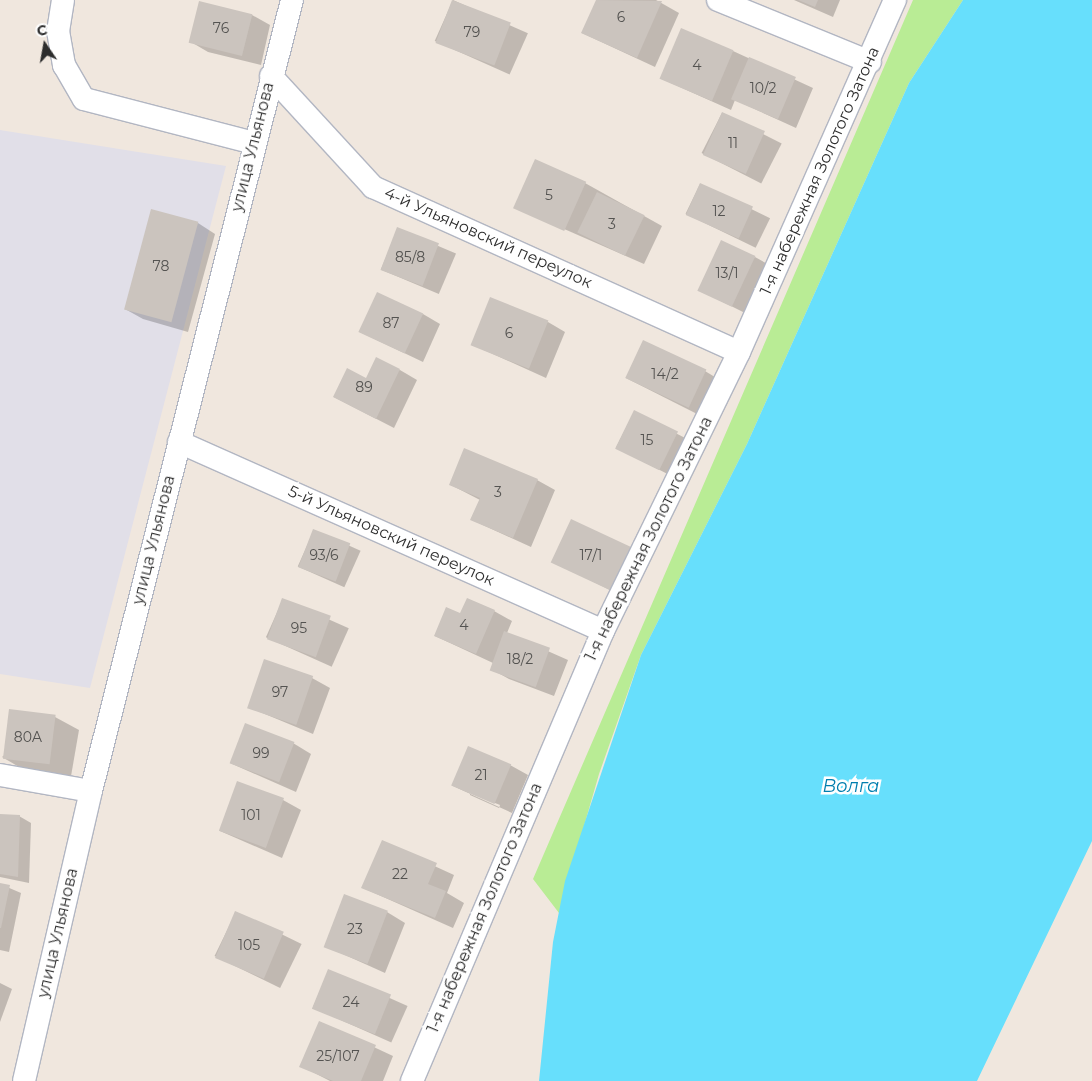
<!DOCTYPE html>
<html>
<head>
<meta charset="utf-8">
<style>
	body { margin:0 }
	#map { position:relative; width:1092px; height:1081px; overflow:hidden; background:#f0e7de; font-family:Montserrat,sans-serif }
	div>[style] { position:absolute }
	.industrial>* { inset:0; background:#e1dfe8 }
	.green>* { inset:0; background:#b9ec95 }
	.water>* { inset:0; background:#67dffc }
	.shadow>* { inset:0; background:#0003; transform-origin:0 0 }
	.building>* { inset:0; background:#cbc4be; transform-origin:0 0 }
	.roads { filter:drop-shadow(1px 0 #b2b6c2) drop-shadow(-1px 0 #b2b6c2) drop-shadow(0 1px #b2b6c2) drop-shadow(0 -1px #b2b6c2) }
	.street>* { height:22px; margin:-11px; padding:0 11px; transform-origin:11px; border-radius:11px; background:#fff }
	span { translate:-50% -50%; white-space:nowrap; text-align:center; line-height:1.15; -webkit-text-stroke:5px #fff; paint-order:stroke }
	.number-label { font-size:14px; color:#545351 }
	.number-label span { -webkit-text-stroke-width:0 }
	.street-label { font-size:16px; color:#2d2d2d }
	.water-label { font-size:18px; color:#007eae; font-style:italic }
	.north { position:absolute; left:20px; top:20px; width:50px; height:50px; -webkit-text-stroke:4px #fff; paint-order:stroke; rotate:348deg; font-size:14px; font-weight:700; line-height:20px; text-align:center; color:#2d2d2d }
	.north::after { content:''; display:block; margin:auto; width:18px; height:22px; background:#2d2d2d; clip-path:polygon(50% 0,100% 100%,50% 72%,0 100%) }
</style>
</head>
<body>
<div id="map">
	<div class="industrial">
		<i style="clip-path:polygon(0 130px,226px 166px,90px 688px,0 674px)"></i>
	</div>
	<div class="green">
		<i style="clip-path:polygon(913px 0,963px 0,909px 83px,747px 444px,641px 655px,599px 774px,559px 913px,533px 879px)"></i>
	</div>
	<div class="water">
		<i style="clip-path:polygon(963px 0,1092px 0,1092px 841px,977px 1081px,539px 1081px,553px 942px,565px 881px,641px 655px,747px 444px,909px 83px)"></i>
	</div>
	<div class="shadow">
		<i style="left:453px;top:0;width:82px;height:45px;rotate:24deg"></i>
		<i style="clip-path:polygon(597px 0,656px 0,679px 13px,655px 67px,582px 33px)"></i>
		<i style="clip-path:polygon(794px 0,840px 0,833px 17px)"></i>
		<i style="clip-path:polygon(200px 3px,252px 15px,270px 25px,261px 65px,208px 52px,191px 42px)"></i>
		<i style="clip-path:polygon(733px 51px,813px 88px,796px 128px,735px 100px,731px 110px,662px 79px)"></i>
		<i style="left:722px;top:113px;width:67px;height:45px;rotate:27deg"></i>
		<i style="clip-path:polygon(585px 183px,662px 226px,644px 264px,514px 207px)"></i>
		<i style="left:700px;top:184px;width:78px;height:33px;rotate:26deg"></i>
		<i style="clip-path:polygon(152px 211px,198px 223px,215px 234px,188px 332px,143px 319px,125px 309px)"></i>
		<i style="left:398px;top:229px;width:63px;height:44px;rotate:23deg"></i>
		<i style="clip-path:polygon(755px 257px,773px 267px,751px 316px,699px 290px)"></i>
		<i style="clip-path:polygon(423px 314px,440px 324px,423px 362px,360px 332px)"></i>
		<i style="clip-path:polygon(548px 322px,565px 332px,546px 378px,471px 344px)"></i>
		<i style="clip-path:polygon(400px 370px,417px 380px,394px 428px,334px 397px,367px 379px)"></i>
		<i style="clip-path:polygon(705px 371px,723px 382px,705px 418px,626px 378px)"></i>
		<i style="left:634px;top:412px;width:68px;height:40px;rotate:27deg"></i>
		<i style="clip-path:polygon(537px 480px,555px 490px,531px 547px,472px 520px,480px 500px,451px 485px)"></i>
		<i style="left:314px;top:530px;width:51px;height:40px;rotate:24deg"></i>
		<i style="clip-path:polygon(649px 559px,630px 600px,552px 561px)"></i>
		<i style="left:283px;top:599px;width:72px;height:42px;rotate:24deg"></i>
		<i style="clip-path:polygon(494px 611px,512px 621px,507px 633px,568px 660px,554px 696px,509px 679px,491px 669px,493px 663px,435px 636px,461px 615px)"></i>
		<i style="clip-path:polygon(312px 678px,330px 688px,313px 734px,248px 707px)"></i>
		<i style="clip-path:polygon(55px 717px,79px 730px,70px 782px,26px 771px,2px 757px)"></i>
		<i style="clip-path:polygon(293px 743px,311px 754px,296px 792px,230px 763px)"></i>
		<i style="clip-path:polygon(evenodd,510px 765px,528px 775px,512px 813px,453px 786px,510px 765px,470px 793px,500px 805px,499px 808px,470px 795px,470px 793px)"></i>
		<i style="clip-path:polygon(283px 800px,301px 810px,282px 858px,220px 831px)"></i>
		<i style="clip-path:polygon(0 815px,19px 816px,31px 823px,29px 883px,0 877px)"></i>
		<i style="clip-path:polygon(382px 842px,454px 875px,447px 893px,464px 903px,453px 928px,363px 888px)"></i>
		<i style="clip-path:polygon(0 884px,21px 893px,9px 952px,0 950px)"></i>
		<i style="left:236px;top:912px;width:73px;height:49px;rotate:26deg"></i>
		<i style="clip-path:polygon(387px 912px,405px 923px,385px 973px,325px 946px)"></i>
		<i style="left:329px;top:971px;width:86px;height:40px;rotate:24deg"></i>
		<i style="clip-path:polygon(0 983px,12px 989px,0 1022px)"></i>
		<i style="clip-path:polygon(320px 1022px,393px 1056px,383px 1081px,330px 1081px,301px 1066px)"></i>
	</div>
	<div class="building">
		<i style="left:452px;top:0;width:63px;height:46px;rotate:21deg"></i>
		<i style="clip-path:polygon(596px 0,662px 1px,637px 58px,581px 33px)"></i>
		<i style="clip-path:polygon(798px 0,818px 0,815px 7px)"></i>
		<i style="left:199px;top:1px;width:55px;height:43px;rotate:14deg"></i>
		<i style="left:681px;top:28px;width:57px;height:55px;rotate:23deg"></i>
		<i style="left:749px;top:57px;width:51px;height:46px;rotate:23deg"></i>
		<i style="left:722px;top:112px;width:47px;height:47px;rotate:24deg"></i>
		<i style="left:535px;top:159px;width:56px;height:54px;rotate:24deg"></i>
		<i style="left:700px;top:183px;width:58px;height:35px;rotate:24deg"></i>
		<i style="left:597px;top:192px;width:53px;height:45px;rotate:26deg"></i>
		<i style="left:151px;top:209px;width:49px;height:104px;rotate:15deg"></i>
		<i style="left:397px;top:227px;width:45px;height:46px;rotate:21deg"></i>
		<i style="left:721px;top:240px;width:38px;height:56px;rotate:25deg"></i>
		<i style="left:377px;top:292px;width:51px;height:44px;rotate:25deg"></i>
		<i style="left:490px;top:297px;width:63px;height:52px;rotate:22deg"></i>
		<i style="left:643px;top:340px;width:70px;height:42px;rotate:25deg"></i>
		<i style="clip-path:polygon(376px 357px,400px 369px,376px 419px,333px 397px,347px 368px,366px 378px)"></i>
		<i style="left:634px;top:410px;width:49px;height:43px;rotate:26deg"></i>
		<i style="clip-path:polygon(464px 448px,538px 479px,513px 538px,470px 520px,480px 498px,449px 485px)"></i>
		<i style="left:571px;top:519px;width:68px;height:48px;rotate:25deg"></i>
		<i style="left:313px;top:529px;width:40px;height:41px;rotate:21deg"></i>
		<i style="left:282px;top:598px;width:52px;height:44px;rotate:20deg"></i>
		<i style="clip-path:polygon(467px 598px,495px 610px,476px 654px,434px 636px,446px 607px,460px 613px)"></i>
		<i style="left:504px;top:631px;width:49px;height:42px;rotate:20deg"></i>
		<i style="left:264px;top:659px;width:52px;height:52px;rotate:19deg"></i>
		<i style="left:9px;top:709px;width:47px;height:50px;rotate:7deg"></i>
		<i style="left:245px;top:723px;width:53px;height:43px;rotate:21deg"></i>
		<i style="left:468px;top:746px;width:47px;height:43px;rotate:23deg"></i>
		<i style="left:237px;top:781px;width:50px;height:53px;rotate:20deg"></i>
		<i style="clip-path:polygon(0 814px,20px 815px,18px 877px,0 874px)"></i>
		<i style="clip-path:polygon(382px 840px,437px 863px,428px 884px,446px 891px,435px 918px,361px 888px)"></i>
		<i style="clip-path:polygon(0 883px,10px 885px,1px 928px,0 928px)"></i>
		<i style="left:344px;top:894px;width:47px;height:57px;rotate:21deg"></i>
		<i style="left:235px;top:911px;width:53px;height:51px;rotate:23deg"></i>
		<i style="left:328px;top:969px;width:68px;height:43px;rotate:22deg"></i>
		<i style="clip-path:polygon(319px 1021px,376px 1045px,361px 1081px,333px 1081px,299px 1067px)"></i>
	</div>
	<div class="roads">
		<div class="street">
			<i style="left:63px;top:0;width:31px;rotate:99deg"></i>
			<i style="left:58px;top:31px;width:35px;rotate:80deg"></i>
			<i style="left:64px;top:65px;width:39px;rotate:60deg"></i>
			<i style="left:84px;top:99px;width:176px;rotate:14.5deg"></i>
			<i style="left:718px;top:0;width:164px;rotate:22.2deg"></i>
			<i style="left:271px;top:76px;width:151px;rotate:47.4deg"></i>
			<i style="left:373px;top:187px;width:401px;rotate:24.3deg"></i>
			<i style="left:179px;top:442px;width:464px;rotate:24deg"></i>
			<i style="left:0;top:775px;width:92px;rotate:10deg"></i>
			<i style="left:24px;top:1081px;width:298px;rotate:-77deg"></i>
			<i style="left:91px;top:791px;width:816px;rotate:-75.74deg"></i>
			<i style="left:412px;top:1081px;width:489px;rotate:-67deg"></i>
			<i style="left:603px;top:631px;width:310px;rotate:-64deg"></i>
			<i style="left:739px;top:352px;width:385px;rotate:-66.1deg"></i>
		</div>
	</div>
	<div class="number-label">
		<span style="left:621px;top:17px">6</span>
		<span style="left:221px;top:28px">76</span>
		<span style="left:472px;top:32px">79</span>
		<span style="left:697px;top:65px">4</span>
		<span style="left:763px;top:88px">10/2</span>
		<span style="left:733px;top:143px">11</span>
		<span style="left:549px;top:195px">5</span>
		<span style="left:719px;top:211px">12</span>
		<span style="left:612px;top:224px">3</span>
		<span style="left:410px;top:257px">85/8</span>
		<span style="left:161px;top:266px">78</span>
		<span style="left:727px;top:273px">13/1</span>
		<span style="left:391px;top:323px">87</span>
		<span style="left:509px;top:333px">6</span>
		<span style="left:665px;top:374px">14/2</span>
		<span style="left:364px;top:387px">89</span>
		<span style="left:647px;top:440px">15</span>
		<span style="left:498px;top:492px">3</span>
		<span style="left:324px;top:555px">93/6</span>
		<span style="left:591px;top:555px">17/1</span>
		<span style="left:464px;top:625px">4</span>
		<span style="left:299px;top:628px">95</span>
		<span style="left:520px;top:659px">18/2</span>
		<span style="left:280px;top:692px">97</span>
		<span style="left:28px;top:737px">80А</span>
		<span style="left:261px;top:753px">99</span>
		<span style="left:481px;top:775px">21</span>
		<span style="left:251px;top:815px">101</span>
		<span style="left:400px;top:874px">22</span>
		<span style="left:355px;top:929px">23</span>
		<span style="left:249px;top:945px">105</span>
		<span style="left:351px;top:1002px">24</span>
		<span style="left:338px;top:1056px">25/107</span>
	</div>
	<div class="street-label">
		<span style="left:253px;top:147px;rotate:-76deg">улица Ульянова</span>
		<span style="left:820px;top:171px;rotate:-66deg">1-я набережная Золотого Затона</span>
		<span style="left:488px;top:238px;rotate:24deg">4-й Ульяновский переулок</span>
		<span style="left:391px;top:536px;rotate:24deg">5-й Ульяновский переулок</span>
		<span style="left:649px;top:539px;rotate:-64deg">1-я набережная Золотого Затона</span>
		<span style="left:154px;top:540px;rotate:-76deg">улица Ульянова</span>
		<span style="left:485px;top:908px;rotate:-67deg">1-я набережная Золотого Затона</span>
		<span style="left:58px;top:933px;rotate:-77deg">улица Ульянова</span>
	</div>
	<div class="water-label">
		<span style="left:851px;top:786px">Волга</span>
	</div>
	<div class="north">С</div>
</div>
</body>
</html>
